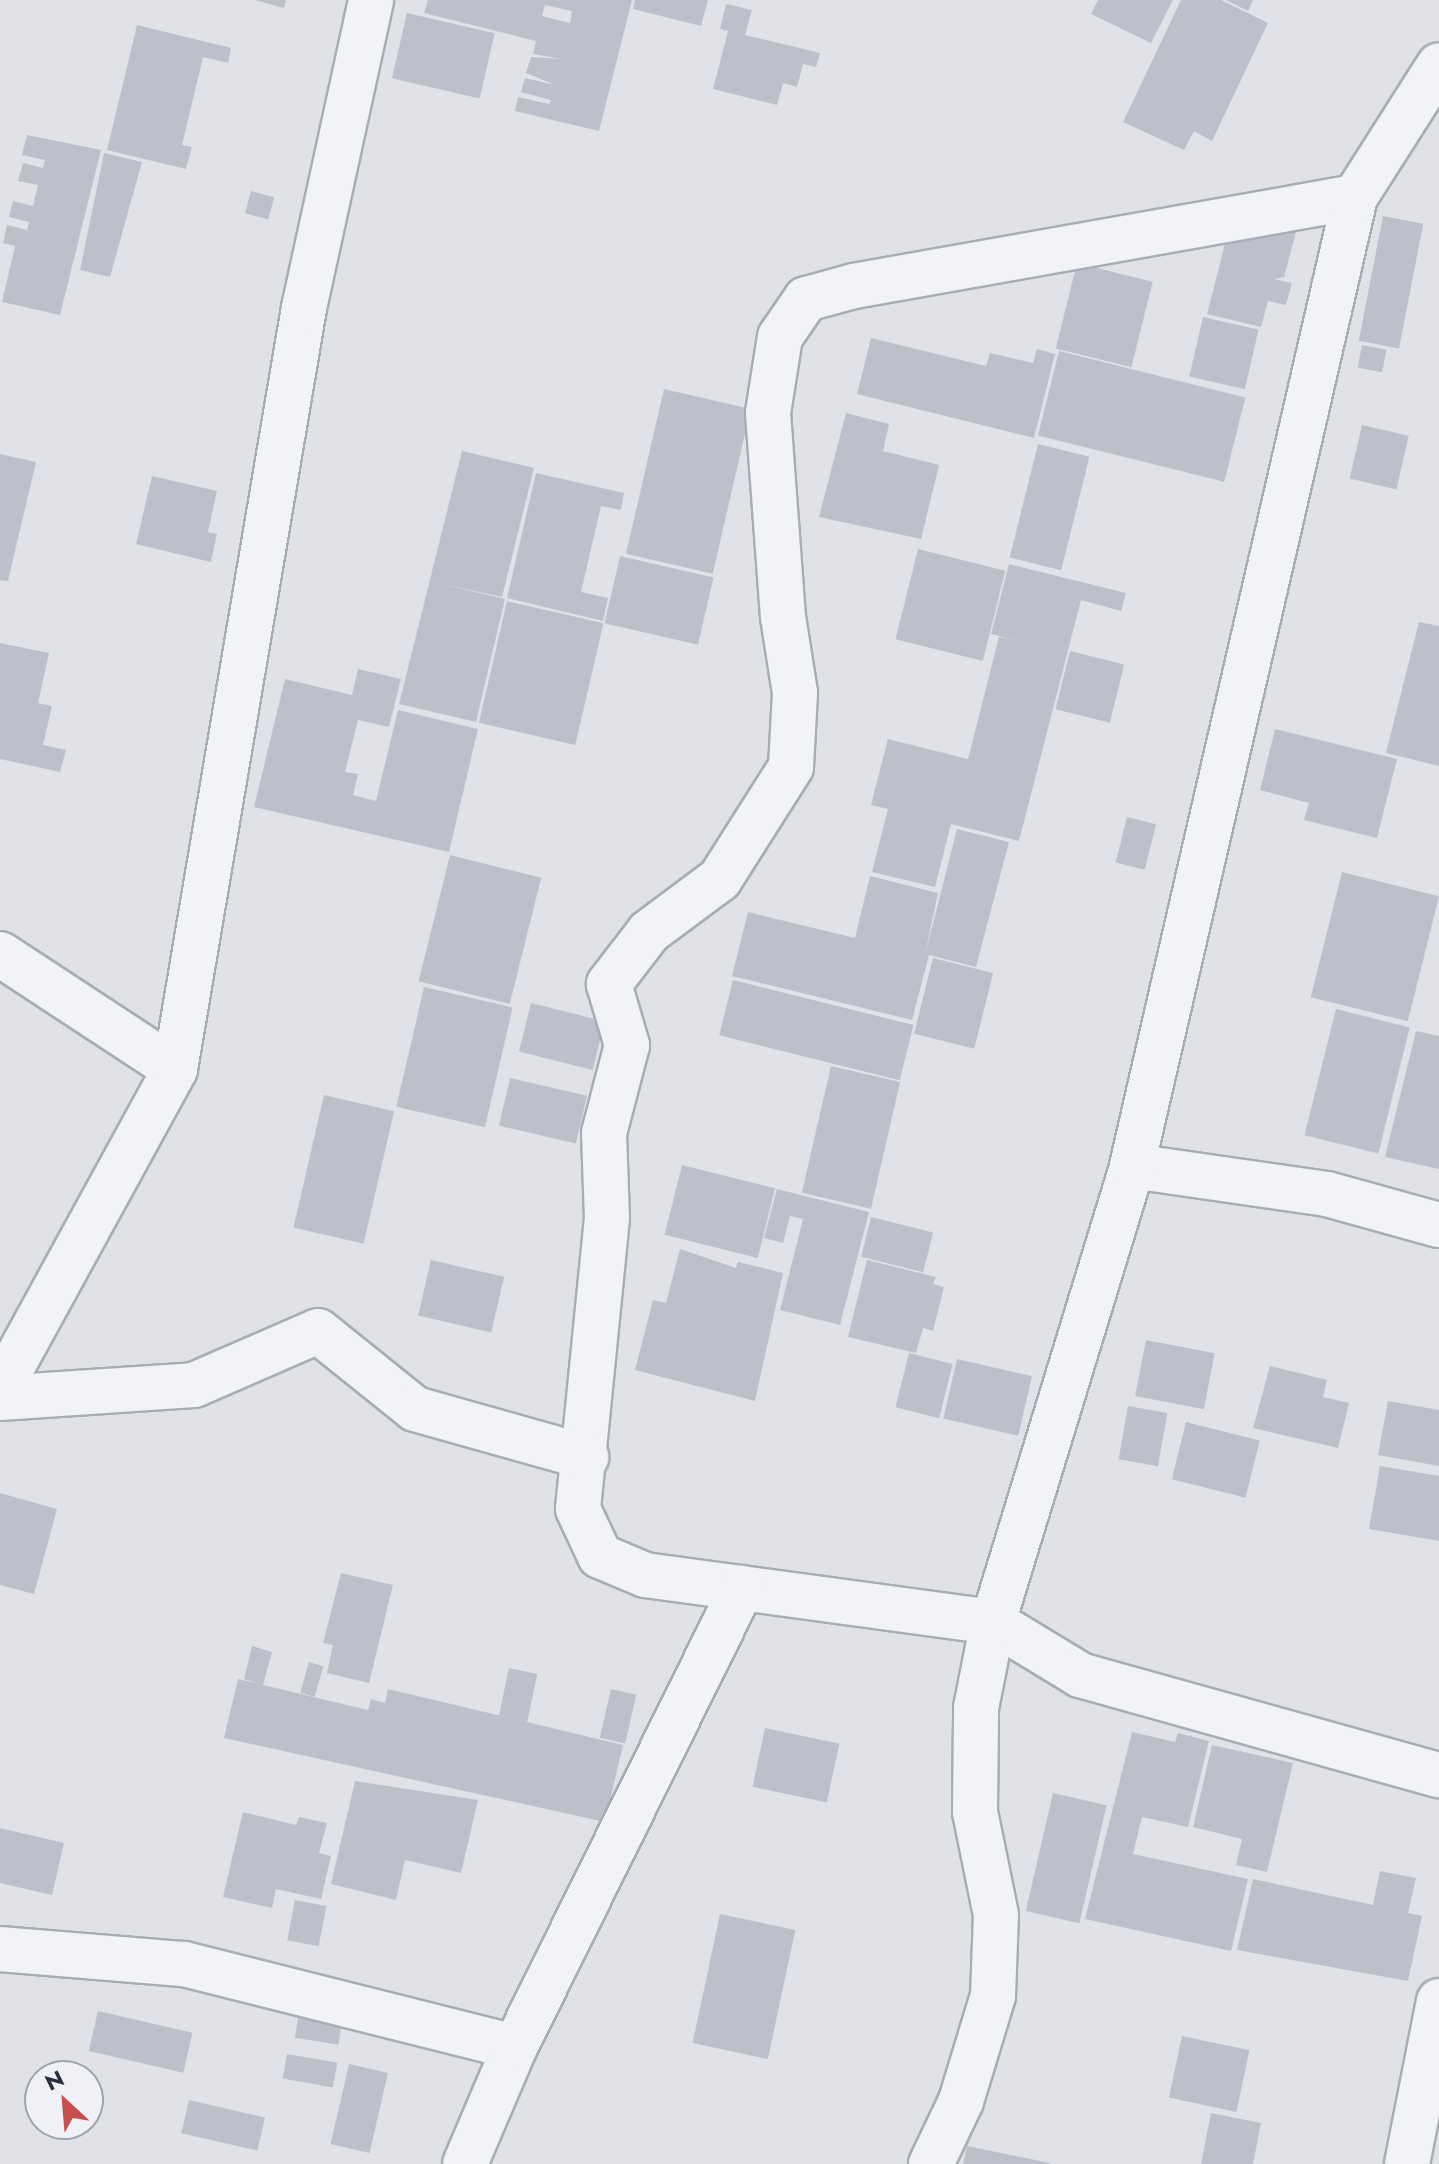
<!DOCTYPE html>
<html>
<head>
<meta charset="utf-8">
<style>
	body { margin:0 }
	#map { position:relative; width:1439px; height:2164px; overflow:hidden; background:#e0e2e8; font-family:Jost,sans-serif }
	div>[style] { position:absolute }
	.building>* { inset:0; background:#bdc0cb; transform-origin:0 0 }
	.roads { filter:drop-shadow(2px 0 #a9acb5) drop-shadow(-2px 0 #a9acb5) drop-shadow(0 2px #a9acb5) drop-shadow(0 -2px #a9acb5) }
	.minor>* { height:44px; margin:-22px; padding:0 22px; transform-origin:22px; border-radius:22px; background:#f2f3f7 }
	span { translate:-50% -50%; white-space:nowrap; text-align:center; line-height:1.15; -webkit-text-stroke:6px #eff1f6; paint-order:stroke }
	.north { position:absolute; left:24px; top:2060px; width:80px; height:80px; box-sizing:border-box; background:#eff1f6; border:2px solid #a0a3ad; border-radius:50%; rotate:334deg; font-size:22px; font-weight:700; line-height:32px; text-align:center; color:#292d3f }
	.north::after { content:''; display:block; margin:auto; width:28px; height:36px; background:#c74e4b; clip-path:polygon(50% 0,100% 100%,50% 72%,0 100%) }
</style>
</head>
<body>
<div id="map">
	<div class="building">
		<i style="clip-path:polygon(255px 0,286px 0,284px 8px)"></i>
		<i style="clip-path:polygon(evenodd,428px 0,632px 0,599px 131px,515px 111px,518px 97px,549px 104px,551px 100px,521px 92px,525px 78px,555px 85px,526px 73px,531px 57px,561px 59px,533px 54px,536px 41px,424px 13px,428px 0,545px 5px,572px 11px,570px 23px,542px 16px,545px 5px)"></i>
		<i style="clip-path:polygon(635px 0,708px 0,701px 26px,633px 9px)"></i>
		<i style="clip-path:polygon(1098px 0,1173px 0,1151px 43px,1091px 14px)"></i>
		<i style="clip-path:polygon(1181px 0,1221px 0,1268px 23px,1212px 141px,1194px 131px,1184px 150px,1123px 122px)"></i>
		<i style="clip-path:polygon(1226px 0,1253px 0,1248px 11px)"></i>
		<i style="clip-path:polygon(726px 4px,752px 10px,745px 35px,820px 53px,816px 67px,803px 64px,797px 87px,783px 83px,777px 105px,713px 89px,728px 31px,720px 29px)"></i>
		<i style="left:407px;top:13px;width:90px;height:67px;rotate:13deg"></i>
		<i style="clip-path:polygon(137px 25px,231px 48px,228px 63px,203px 57px,182px 145px,192px 147px,186px 169px,107px 150px)"></i>
		<i style="clip-path:polygon(27px 135px,101px 150px,60px 315px,2px 302px,15px 246px,3px 243px,7px 225px,27px 230px,29px 222px,9px 217px,13px 201px,33px 206px,38px 185px,18px 181px,23px 163px,43px 168px,45px 160px,22px 155px)"></i>
		<i style="clip-path:polygon(104px 153px,142px 162px,110px 277px,80px 270px)"></i>
		<i style="left:251px;top:191px;width:24px;height:23px;rotate:15deg"></i>
		<i style="left:1383px;top:216px;width:41px;height:127px;rotate:11deg"></i>
		<i style="clip-path:polygon(1297px 228px,1284px 277px,1274px 279px,1292px 283px,1286px 305px,1268px 301px,1261px 327px,1207px 314px,1228px 232px)"></i>
		<i style="left:1077px;top:263px;width:78px;height:88px;rotate:14deg"></i>
		<i style="left:1203px;top:317px;width:57px;height:61px;rotate:13deg"></i>
		<i style="clip-path:polygon(871px 338px,986px 366px,990px 353px,1033px 363px,1037px 349px,1055px 354px,1034px 438px,857px 394px)"></i>
		<i style="left:1362px;top:345px;width:25px;height:23px;rotate:11deg"></i>
		<i style="left:1059px;top:351px;width:192px;height:87px;rotate:14deg"></i>
		<i style="left:664px;top:389px;width:89px;height:169px;rotate:13deg"></i>
		<i style="clip-path:polygon(846px 413px,889px 424px,883px 451px,939px 465px,921px 539px,819px 517px)"></i>
		<i style="left:1362px;top:425px;width:48px;height:55px;rotate:13deg"></i>
		<i style="left:1038px;top:444px;width:53px;height:117px;rotate:14deg"></i>
		<i style="clip-path:polygon(462px 451px,534px 468px,502px 597px,442px 584px,505px 599px,476px 722px,399px 704px)"></i>
		<i style="clip-path:polygon(0 454px,36px 462px,8px 581px,0 580px)"></i>
		<i style="clip-path:polygon(536px 473px,624px 493px,621px 510px,601px 506px,581px 592px,608px 598px,603px 621px,507px 598px)"></i>
		<i style="clip-path:polygon(152px 476px,217px 491px,208px 532px,217px 534px,211px 562px,136px 544px)"></i>
		<i style="left:918px;top:549px;width:90px;height:93px;rotate:14deg"></i>
		<i style="left:620px;top:556px;width:96px;height:69px;rotate:13deg"></i>
		<i style="clip-path:polygon(1009px 564px,1126px 593px,1121px 611px,1081px 600px,1019px 841px,951px 824px,935px 887px,872px 872px,888px 809px,871px 805px,888px 739px,968px 759px,999px 637px,1014px 640px,991px 634px)"></i>
		<i style="left:507px;top:601px;width:99px;height:125px;rotate:13deg"></i>
		<i style="clip-path:polygon(1419px 622px,1439px 626px,1439px 766px,1386px 753px)"></i>
		<i style="clip-path:polygon(0 643px,49px 653px,38px 703px,52px 706px,43px 745px,66px 750px,60px 772px,0 759px)"></i>
		<i style="left:1070px;top:651px;width:56px;height:60px;rotate:14deg"></i>
		<i style="clip-path:polygon(358px 669px,401px 679px,389px 727px,358px 720px,345px 772px,358px 774px,353px 795px,376px 801px,398px 710px,478px 729px,449px 852px,254px 807px,285px 679px,352px 695px)"></i>
		<i style="clip-path:polygon(1275px 729px,1397px 759px,1377px 838px,1304px 820px,1309px 803px,1260px 790px)"></i>
		<i style="left:1127px;top:817px;width:30px;height:47px;rotate:14deg"></i>
		<i style="clip-path:polygon(957px 829px,1009px 842px,976px 967px,929px 955px,912px 1020px,732px 976px,748px 912px,855px 938px,870px 876px,938px 893px,925px 955px)"></i>
		<i style="left:450px;top:855px;width:94px;height:130px;rotate:14deg"></i>
		<i style="left:1342px;top:872px;width:100px;height:129px;rotate:14deg"></i>
		<i style="left:933px;top:958px;width:62px;height:78px;rotate:14deg"></i>
		<i style="left:733px;top:980px;width:186px;height:57px;rotate:14deg"></i>
		<i style="left:424px;top:987px;width:91px;height:123px;rotate:13deg"></i>
		<i style="left:531px;top:1003px;width:76px;height:50px;rotate:14deg"></i>
		<i style="left:1336px;top:1009px;width:76px;height:130px;rotate:14deg"></i>
		<i style="clip-path:polygon(1416px 1031px,1439px 1036px,1439px 1169px,1385px 1157px)"></i>
		<i style="left:831px;top:1066px;width:71px;height:130px;rotate:13deg"></i>
		<i style="left:510px;top:1078px;width:79px;height:49px;rotate:13deg"></i>
		<i style="left:324px;top:1095px;width:72px;height:136px;rotate:13deg"></i>
		<i style="left:682px;top:1165px;width:96px;height:72px;rotate:14deg"></i>
		<i style="clip-path:polygon(777px 1189px,869px 1212px,840px 1325px,780px 1310px,803px 1219px,790px 1216px,783px 1243px,764px 1238px)"></i>
		<i style="left:871px;top:1217px;width:64px;height:41px;rotate:14deg"></i>
		<i style="clip-path:polygon(680px 1249px,736px 1268px,738px 1262px,783px 1273px,755px 1401px,635px 1370px,653px 1300px,666px 1303px)"></i>
		<i style="left:431px;top:1260px;width:75px;height:57px;rotate:13deg"></i>
		<i style="clip-path:polygon(867px 1260px,936px 1277px,933px 1284px,944px 1287px,933px 1331px,923px 1328px,916px 1353px,848px 1337px)"></i>
		<i style="left:1146px;top:1340px;width:70px;height:57px;rotate:11deg"></i>
		<i style="left:909px;top:1353px;width:45px;height:56px;rotate:14deg"></i>
		<i style="left:957px;top:1359px;width:77px;height:61px;rotate:13deg"></i>
		<i style="clip-path:polygon(1270px 1366px,1327px 1380px,1323px 1397px,1349px 1403px,1338px 1448px,1253px 1428px)"></i>
		<i style="clip-path:polygon(1388px 1401px,1439px 1410px,1439px 1466px,1378px 1455px)"></i>
		<i style="left:1128px;top:1406px;width:40px;height:54px;rotate:10deg"></i>
		<i style="left:1186px;top:1422px;width:76px;height:59px;rotate:14deg"></i>
		<i style="clip-path:polygon(1380px 1466px,1439px 1476px,1439px 1541px,1369px 1529px)"></i>
		<i style="clip-path:polygon(0 1493px,57px 1509px,34px 1594px,0 1585px)"></i>
		<i style="clip-path:polygon(341px 1573px,393px 1585px,369px 1683px,327px 1673px,333px 1645px,323px 1643px)"></i>
		<i style="clip-path:polygon(252px 1646px,272px 1652px,263px 1685px,368px 1710px,371px 1699px,385px 1703px,388px 1689px,623px 1745px,605px 1822px,224px 1738px,238px 1679px,260px 1684px,244px 1679px)"></i>
		<i style="left:309px;top:1662px;width:15px;height:32px;rotate:16deg"></i>
		<i style="left:509px;top:1668px;width:29px;height:49px;rotate:12deg"></i>
		<i style="left:611px;top:1689px;width:26px;height:50px;rotate:13deg"></i>
		<i style="left:765px;top:1728px;width:76px;height:60px;rotate:12deg"></i>
		<i style="clip-path:polygon(1132px 1732px,1175px 1742px,1178px 1733px,1209px 1741px,1188px 1827px,1142px 1817px,1133px 1854px,1248px 1879px,1231px 1951px,1085px 1919px)"></i>
		<i style="clip-path:polygon(1212px 1745px,1293px 1763px,1267px 1872px,1236px 1865px,1242px 1839px,1193px 1827px)"></i>
		<i style="clip-path:polygon(355px 1781px,478px 1800px,461px 1873px,405px 1860px,396px 1900px,331px 1884px)"></i>
		<i style="left:1053px;top:1793px;width:55px;height:121px;rotate:13deg"></i>
		<i style="clip-path:polygon(243px 1812px,296px 1825px,299px 1817px,327px 1823px,319px 1853px,331px 1856px,321px 1899px,276px 1889px,272px 1908px,223px 1897px)"></i>
		<i style="clip-path:polygon(0 1828px,64px 1843px,52px 1895px,0 1883px)"></i>
		<i style="clip-path:polygon(1380px 1871px,1416px 1878px,1408px 1913px,1422px 1916px,1408px 1981px,1237px 1950px,1253px 1879px,1373px 1905px)"></i>
		<i style="left:295px;top:1900px;width:32px;height:41px;rotate:11deg"></i>
		<i style="left:720px;top:1914px;width:77px;height:132px;rotate:12deg"></i>
		<i style="left:98px;top:2011px;width:97px;height:41px;rotate:13deg"></i>
		<i style="left:298px;top:2018px;width:44px;height:20px;rotate:9deg"></i>
		<i style="left:1182px;top:2036px;width:69px;height:63px;rotate:12deg"></i>
		<i style="left:287px;top:2054px;width:51px;height:25px;rotate:10deg"></i>
		<i style="left:349px;top:2064px;width:40px;height:82px;rotate:13deg"></i>
		<i style="left:189px;top:2100px;width:78px;height:34px;rotate:13deg"></i>
		<i style="clip-path:polygon(1211px 2113px,1261px 2123px,1253px 2164px,1201px 2164px)"></i>
		<i style="clip-path:polygon(967px 2146px,1050px 2163px,1050px 2164px,963px 2164px)"></i>
	</div>
	<div class="roads">
		<div class="minor">
			<i style="left:1355px;top:197px;width:509px;rotate:169.93deg"></i>
			<i style="left:854px;top:286px;width:50px;rotate:164.8deg"></i>
			<i style="left:806px;top:299px;width:46px;rotate:124.4deg"></i>
			<i style="left:780px;top:337px;width:77px;rotate:99deg"></i>
			<i style="left:768px;top:413px;width:205px;rotate:85.8deg"></i>
			<i style="left:783px;top:617px;width:77px;rotate:81deg"></i>
			<i style="left:795px;top:693px;width:74px;rotate:93.1deg"></i>
			<i style="left:791px;top:767px;width:133px;rotate:122.4deg"></i>
			<i style="left:720px;top:879px;width:89px;rotate:143.3deg"></i>
			<i style="left:649px;top:932px;width:66px;rotate:127.6deg"></i>
			<i style="left:609px;top:984px;width:64px;rotate:73.6deg"></i>
			<i style="left:627px;top:1045px;width:91px;rotate:104.6deg"></i>
			<i style="left:604px;top:1133px;width:85px;rotate:88deg"></i>
			<i style="left:607px;top:1218px;width:292px;rotate:95.7deg"></i>
			<i style="left:578px;top:1509px;width:52px;rotate:64.9deg"></i>
			<i style="left:600px;top:1556px;width:49px;rotate:22.9deg"></i>
			<i style="left:645px;top:1575px;width:351px;rotate:7.7deg"></i>
			<i style="left:993px;top:1622px;width:102px;rotate:31.3deg"></i>
			<i style="left:1080px;top:1675px;width:373px;rotate:15.6deg"></i>
			<i style="left:0;top:954px;width:209px;rotate:33.3deg"></i>
			<i style="left:1132px;top:1166px;width:197px;rotate:8.2deg"></i>
			<i style="left:1327px;top:1194px;width:116px;rotate:15.5deg"></i>
			<i style="left:0;top:1389px;width:365px;rotate:-61.3deg"></i>
			<i style="left:175px;top:1069px;width:772px;rotate:-80.38deg"></i>
			<i style="left:304px;top:308px;width:315px;rotate:-77.7deg"></i>
			<i style="left:0;top:1398px;width:194px;rotate:-3.8deg"></i>
			<i style="left:194px;top:1385px;width:135px;rotate:-23.5deg"></i>
			<i style="left:318px;top:1331px;width:124px;rotate:38.8deg"></i>
			<i style="left:415px;top:1409px;width:178px;rotate:15.7deg"></i>
			<i style="left:0;top:1949px;width:185px;rotate:4.7deg"></i>
			<i style="left:184px;top:1964px;width:341px;rotate:14.1deg"></i>
			<i style="left:465px;top:2164px;width:127px;rotate:-66.9deg"></i>
			<i style="left:515px;top:2047px;width:512px;rotate:-63.69deg"></i>
			<i style="left:931px;top:2164px;width:70px;rotate:-64.5deg"></i>
			<i style="left:961px;top:2101px;width:110px;rotate:-73.1deg"></i>
			<i style="left:993px;top:1996px;width:81px;rotate:-87.9deg"></i>
			<i style="left:996px;top:1915px;width:105px;rotate:-101.5deg"></i>
			<i style="left:975px;top:1812px;width:104px;rotate:-89.4deg"></i>
			<i style="left:976px;top:1708px;width:88px;rotate:-78.8deg"></i>
			<i style="left:993px;top:1622px;width:477px;rotate:-73deg"></i>
			<i style="left:1132px;top:1166px;width:994px;rotate:-77.04deg"></i>
			<i style="left:1355px;top:197px;width:156px;rotate:-57.5deg"></i>
			<i style="left:1407px;top:2164px;width:166px;rotate:-78.9deg"></i>
		</div>
	</div>
	<div class="north">N</div>
</div>
</body>
</html>
